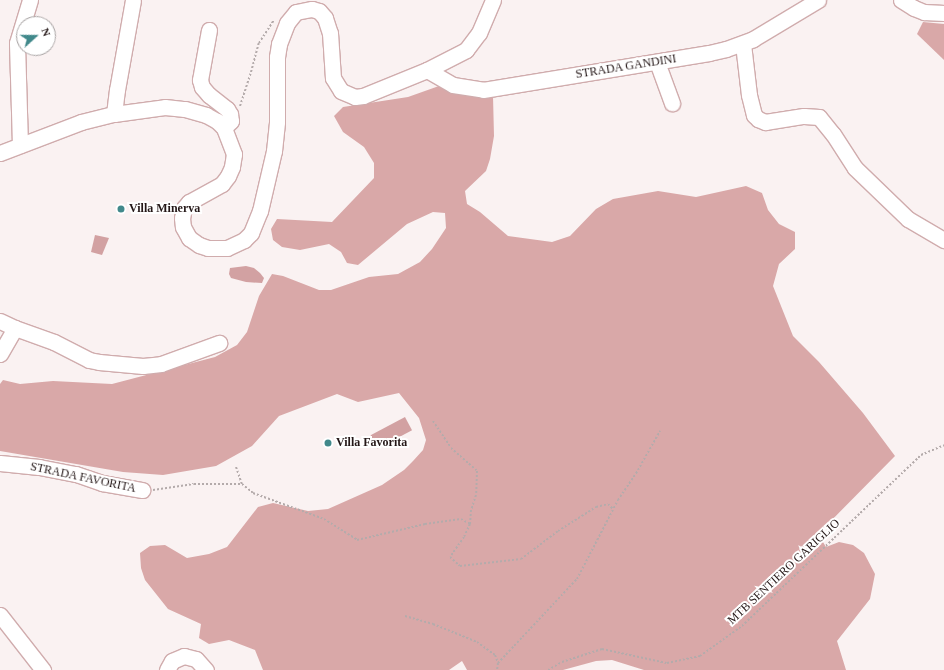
<!DOCTYPE html>
<html>
<head>
<meta charset="utf-8">
<style>
	body { margin:0 }
	#map { position:relative; width:944px; height:670px; overflow:hidden; background:#faf2f2; font-family:"Times New Roman",serif }
	div>[style] { position:absolute }
	.forest>* { inset:0; background:#d9a8a8 }
	.water>* { inset:0; background:#d2a1a2; transform-origin:0 0 }
	.path>* { height:2px; margin-top:-1px; transform-origin:0; background:repeating-linear-gradient(90deg,#b4abab 0 2px,transparent 0 4px) }
	.roads { filter:drop-shadow(1px 0 #d0acad) drop-shadow(-1px 0 #d0acad) drop-shadow(0 1px #d0acad) drop-shadow(0 -1px #d0acad) }
	.minor>* { height:15px; margin:-7.5px; padding:0 7.5px; transform-origin:7.5px; border-radius:7.5px; background:#fff }
	.dots>* { width:11px; height:11px; translate:-50% -50%; box-sizing:border-box; border:2px solid #fff; border-radius:50% }
	span { translate:-50% -50%; white-space:nowrap; text-align:center; line-height:1.15; -webkit-text-stroke:4px #fff; paint-order:stroke }
	.street-label { font-size:12px; color:#241717 }
	.poi-label { font-size:12px; color:#241717; font-weight:700 }
	.left { translate:0 -50%; text-align:left }
	.north { position:absolute; left:16px; top:16px; width:40px; height:40px; box-sizing:border-box; background:#fff; border:1px solid #a7a2a2; border-radius:50%; rotate:69deg; font-size:11px; font-weight:700; line-height:16px; text-align:center; color:#241717 }
	.north::after { content:''; display:block; margin:auto; width:14px; height:18px; background:#41898b; clip-path:polygon(50% 0,100% 100%,50% 72%,0 100%) }
</style>
</head>
<body>
<div id="map">
	<div class="forest">
		<i style="clip-path:polygon(923px 22px,944px 24px,944px 60px,917px 34px)"></i>
		<i style="clip-path:polygon(439px 86px,455px 91px,493px 96px,494px 136px,490px 159px,486px 171px,465px 191px,467px 204px,480px 212px,508px 236px,552px 242px,570px 236px,596px 209px,613px 199px,658px 191px,696px 197px,746px 186px,762px 193px,768px 210px,779px 224px,795px 232px,795px 249px,779px 264px,773px 286px,793px 336px,819px 362px,863px 413px,895px 456px,818px 534px,826px 547px,839px 542px,853px 545px,864px 553px,875px 574px,870px 599px,837px 641px,846px 670px,644px 670px,612px 660px,596px 661px,563px 670px,467px 670px,462px 661px,449px 670px,263px 670px,255px 650px,229px 640px,209px 644px,199px 638px,201px 624px,168px 609px,145px 580px,141px 568px,140px 553px,150px 546px,165px 545px,187px 558px,209px 554px,227px 547px,258px 507px,273px 503px,308px 511px,328px 509px,382px 485px,404px 470px,413px 461px,423px 450px,426px 440px,419px 418px,399px 393px,358px 402px,337px 394px,279px 416px,252px 446px,216px 466px,163px 475px,123px 472px,0 451px,0 384px,3px 380px,20px 384px,53px 381px,112px 384px,215px 357px,237px 345px,247px 332px,259px 296px,272px 274px,283px 276px,319px 290px,331px 290px,369px 277px,398px 274px,420px 262px,432px 249px,446px 228px,445px 213px,433px 212px,407px 224px,358px 265px,347px 263px,341px 252px,329px 244px,300px 250px,282px 247px,273px 240px,271px 229px,277px 219px,332px 222px,374px 178px,374px 163px,364px 147px,343px 132px,334px 116px,343px 107px,408px 97px)"></i>
	</div>
	<div class="water">
		<i style="clip-path:polygon(95px 235px,109px 238px,102px 255px,91px 252px)"></i>
		<i style="clip-path:polygon(246px 266px,254px 268px,260px 273px,264px 278px,262px 283px,246px 282px,231px 278px,229px 274px,230px 268px)"></i>
		<i style="left:405px;top:417px;width:15px;height:39px;rotate:62deg"></i>
	</div>
	<div class="path">
		<i style="left:240px;top:106px;width:36px;rotate:-72deg"></i>
		<i style="left:251px;top:72px;width:30px;rotate:-75deg"></i>
		<i style="left:259px;top:43px;width:27px;rotate:-57deg"></i>
		<i style="left:433px;top:421px;width:32px;rotate:56deg"></i>
		<i style="left:451px;top:448px;width:35px;rotate:41deg"></i>
		<i style="left:477px;top:471px;width:24px;rotate:92deg"></i>
		<i style="left:476px;top:495px;width:16px;rotate:108deg"></i>
		<i style="left:471px;top:510px;width:14px;rotate:94deg"></i>
		<i style="left:236px;top:467px;width:18px;rotate:71deg"></i>
		<i style="left:242px;top:484px;width:14px;rotate:39deg"></i>
		<i style="left:253px;top:493px;width:76px;rotate:20.1deg"></i>
		<i style="left:324px;top:519px;width:39px;rotate:32deg"></i>
		<i style="left:357px;top:540px;width:70px;rotate:-13.2deg"></i>
		<i style="left:425px;top:524px;width:36px;rotate:-8deg"></i>
		<i style="left:461px;top:519px;width:10px;rotate:29deg"></i>
		<i style="left:470px;top:524px;width:14px;rotate:115deg"></i>
		<i style="left:464px;top:537px;width:24px;rotate:125deg"></i>
		<i style="left:450px;top:557px;width:13px;rotate:42deg"></i>
		<i style="left:460px;top:566px;width:61px;rotate:-6.5deg"></i>
		<i style="left:521px;top:559px;width:46px;rotate:-37.1deg"></i>
		<i style="left:558px;top:531px;width:45px;rotate:-32.3deg"></i>
		<i style="left:596px;top:507px;width:12px;rotate:-14deg"></i>
		<i style="left:608px;top:504px;width:7px;rotate:45deg"></i>
		<i style="left:153px;top:490px;width:41px;rotate:-8.3deg"></i>
		<i style="left:194px;top:484px;width:48px"></i>
		<i style="left:405px;top:616px;width:29px;rotate:16deg"></i>
		<i style="left:433px;top:624px;width:48px;rotate:22.2deg"></i>
		<i style="left:477px;top:642px;width:22px;rotate:36deg"></i>
		<i style="left:495px;top:655px;width:9px;rotate:69deg"></i>
		<i style="left:498px;top:663px;width:7px;rotate:98deg"></i>
		<i style="left:498px;top:663px;width:115px;rotate:-46.8deg"></i>
		<i style="left:577px;top:579px;width:89px;rotate:-62.6deg"></i>
		<i style="left:618px;top:500px;width:36px;rotate:-56deg"></i>
		<i style="left:638px;top:470px;width:45px;rotate:-60.6deg"></i>
		<i style="left:548px;top:670px;width:16px;rotate:-30deg"></i>
		<i style="left:562px;top:662px;width:42px;rotate:-18deg"></i>
		<i style="left:602px;top:649px;width:66px;rotate:12.2deg"></i>
		<i style="left:667px;top:663px;width:34px;rotate:-12deg"></i>
		<i style="left:700px;top:656px;width:52px;rotate:-35.5deg"></i>
		<i style="left:742px;top:626px;width:248px;rotate:-43.7deg"></i>
		<i style="left:921px;top:455px;width:25px;rotate:-23deg"></i>
	</div>
	<div class="roads">
		<div class="minor">
			<i style="left:901px;top:0;width:15px;rotate:32deg"></i>
			<i style="left:914px;top:8px;width:11px;rotate:22deg"></i>
			<i style="left:924px;top:12px;width:20px;rotate:3deg"></i>
			<i style="left:209px;top:30px;width:51px;rotate:100.2deg"></i>
			<i style="left:200px;top:80px;width:7px;rotate:74deg"></i>
			<i style="left:202px;top:87px;width:11px;rotate:49deg"></i>
			<i style="left:209px;top:95px;width:23px;rotate:38deg"></i>
			<i style="left:227px;top:109px;width:6px;rotate:59deg"></i>
			<i style="left:230px;top:114px;width:7px;rotate:82deg"></i>
			<i style="left:231px;top:121px;width:10px;rotate:135deg"></i>
			<i style="left:743px;top:44px;width:51px;rotate:83.3deg"></i>
			<i style="left:749px;top:95px;width:21px;rotate:76deg"></i>
			<i style="left:754px;top:115px;width:6px;rotate:45deg"></i>
			<i style="left:758px;top:119px;width:8px;rotate:23deg"></i>
			<i style="left:765px;top:122px;width:39px;rotate:-9deg"></i>
			<i style="left:804px;top:116px;width:15px;rotate:4deg"></i>
			<i style="left:819px;top:117px;width:22px;rotate:51deg"></i>
			<i style="left:833px;top:134px;width:40px;rotate:57.1deg"></i>
			<i style="left:855px;top:168px;width:74px;rotate:43.9deg"></i>
			<i style="left:908px;top:219px;width:42px;rotate:30.3deg"></i>
			<i style="left:657px;top:62px;width:44px;rotate:69.9deg"></i>
			<i style="left:427px;top:70px;width:30px;rotate:30deg"></i>
			<i style="left:453px;top:85px;width:30px;rotate:9deg"></i>
			<i style="left:483px;top:90px;width:229px;rotate:-9.3deg"></i>
			<i style="left:709px;top:53px;width:17px;rotate:-13deg"></i>
			<i style="left:726px;top:49px;width:29px;rotate:-20deg"></i>
			<i style="left:753px;top:39px;width:76px;rotate:-31deg"></i>
			<i style="left:114px;top:114px;width:24px;rotate:-83deg"></i>
			<i style="left:117px;top:90px;width:91px;rotate:-79.9deg"></i>
			<i style="left:20px;top:145px;width:102px;rotate:-91.7deg"></i>
			<i style="left:17px;top:43px;width:45px;rotate:-73.2deg"></i>
			<i style="left:0;top:153px;width:87px;rotate:-20.9deg"></i>
			<i style="left:81px;top:122px;width:34px;rotate:-14deg"></i>
			<i style="left:114px;top:114px;width:51px;rotate:-7.8deg"></i>
			<i style="left:165px;top:107px;width:20px;rotate:6deg"></i>
			<i style="left:185px;top:109px;width:22px;rotate:16deg"></i>
			<i style="left:206px;top:115px;width:13px;rotate:29deg"></i>
			<i style="left:217px;top:121px;width:10px;rotate:45deg"></i>
			<i style="left:224px;top:128px;width:28px;rotate:69deg"></i>
			<i style="left:234px;top:154px;width:13px;rotate:99deg"></i>
			<i style="left:232px;top:167px;width:10px;rotate:114deg"></i>
			<i style="left:228px;top:176px;width:10px;rotate:127deg"></i>
			<i style="left:222px;top:184px;width:38px;rotate:151deg"></i>
			<i style="left:189px;top:202px;width:8px;rotate:130deg"></i>
			<i style="left:184px;top:208px;width:10px;rotate:101deg"></i>
			<i style="left:182px;top:218px;width:9px;rotate:84deg"></i>
			<i style="left:183px;top:227px;width:13px;rotate:61deg"></i>
			<i style="left:189px;top:238px;width:12px;rotate:35deg"></i>
			<i style="left:199px;top:245px;width:9px;rotate:18deg"></i>
			<i style="left:208px;top:248px;width:19px"></i>
			<i style="left:227px;top:248px;width:19px;rotate:-25deg"></i>
			<i style="left:244px;top:240px;width:10px;rotate:-45deg"></i>
			<i style="left:251px;top:233px;width:24px;rotate:-68deg"></i>
			<i style="left:260px;top:211px;width:62px;rotate:-76.9deg"></i>
			<i style="left:274px;top:151px;width:29px;rotate:-84deg"></i>
			<i style="left:277px;top:122px;width:65px;rotate:-90deg"></i>
			<i style="left:277px;top:57px;width:13px;rotate:-81deg"></i>
			<i style="left:279px;top:44px;width:22px;rotate:-69deg"></i>
			<i style="left:287px;top:23px;width:14px;rotate:-51deg"></i>
			<i style="left:296px;top:12px;width:16px;rotate:-11deg"></i>
			<i style="left:312px;top:9px;width:7px;rotate:16deg"></i>
			<i style="left:319px;top:11px;width:9px;rotate:49deg"></i>
			<i style="left:325px;top:18px;width:16px;rotate:72deg"></i>
			<i style="left:330px;top:33px;width:45px;rotate:86.2deg"></i>
			<i style="left:333px;top:78px;width:15px;rotate:58deg"></i>
			<i style="left:341px;top:91px;width:15px;rotate:23deg"></i>
			<i style="left:355px;top:97px;width:8px;rotate:-7deg"></i>
			<i style="left:363px;top:96px;width:69px;rotate:-22.1deg"></i>
			<i style="left:427px;top:70px;width:44px;rotate:-27.1deg"></i>
			<i style="left:466px;top:50px;width:21px;rotate:-53deg"></i>
			<i style="left:479px;top:33px;width:36px;rotate:-67deg"></i>
			<i style="left:0;top:321px;width:17px;rotate:25deg"></i>
			<i style="left:15px;top:328px;width:41px;rotate:19.7deg"></i>
			<i style="left:54px;top:342px;width:39px;rotate:27deg"></i>
			<i style="left:89px;top:360px;width:10px;rotate:11deg"></i>
			<i style="left:99px;top:362px;width:44px;rotate:5.2deg"></i>
			<i style="left:143px;top:366px;width:18px;rotate:-6deg"></i>
			<i style="left:161px;top:364px;width:62px;rotate:-19.9deg"></i>
			<i style="left:0;top:354px;width:30px;rotate:-60deg"></i>
			<i style="left:0;top:463px;width:39px;rotate:6deg"></i>
			<i style="left:39px;top:467px;width:38px;rotate:11deg"></i>
			<i style="left:76px;top:474px;width:28px;rotate:19deg"></i>
			<i style="left:102px;top:483px;width:41px;rotate:9.9deg"></i>
			<i style="left:0;top:615px;width:70px;rotate:52deg"></i>
			<i style="left:167px;top:670px;width:10px;rotate:-61deg"></i>
			<i style="left:172px;top:661px;width:13px;rotate:-23deg"></i>
			<i style="left:184px;top:656px;width:12px;rotate:14deg"></i>
			<i style="left:196px;top:659px;width:15px;rotate:48deg"></i>
		</div>
	</div>
	<div class="dots">
		<i style="left:121px;top:209px;background:#41898b"></i>
		<i style="left:328px;top:443px;background:#41898b"></i>
	</div>
	<div class="street-label">
		<span style="left:626px;top:67px;rotate:-9deg">STRADA GANDINI</span>
		<span style="left:83px;top:478px;rotate:12deg">STRADA FAVORITA</span>
		<span style="left:784px;top:572px;rotate:-43deg">MTB SENTIERO GARIGLIO</span>
	</div>
	<div class="poi-label">
		<span class="left" style="left:129px;top:209px">Villa Minerva</span>
		<span class="left" style="left:336px;top:443px">Villa Favorita</span>
	</div>
	<div class="north">N</div>
</div>
</body>
</html>
